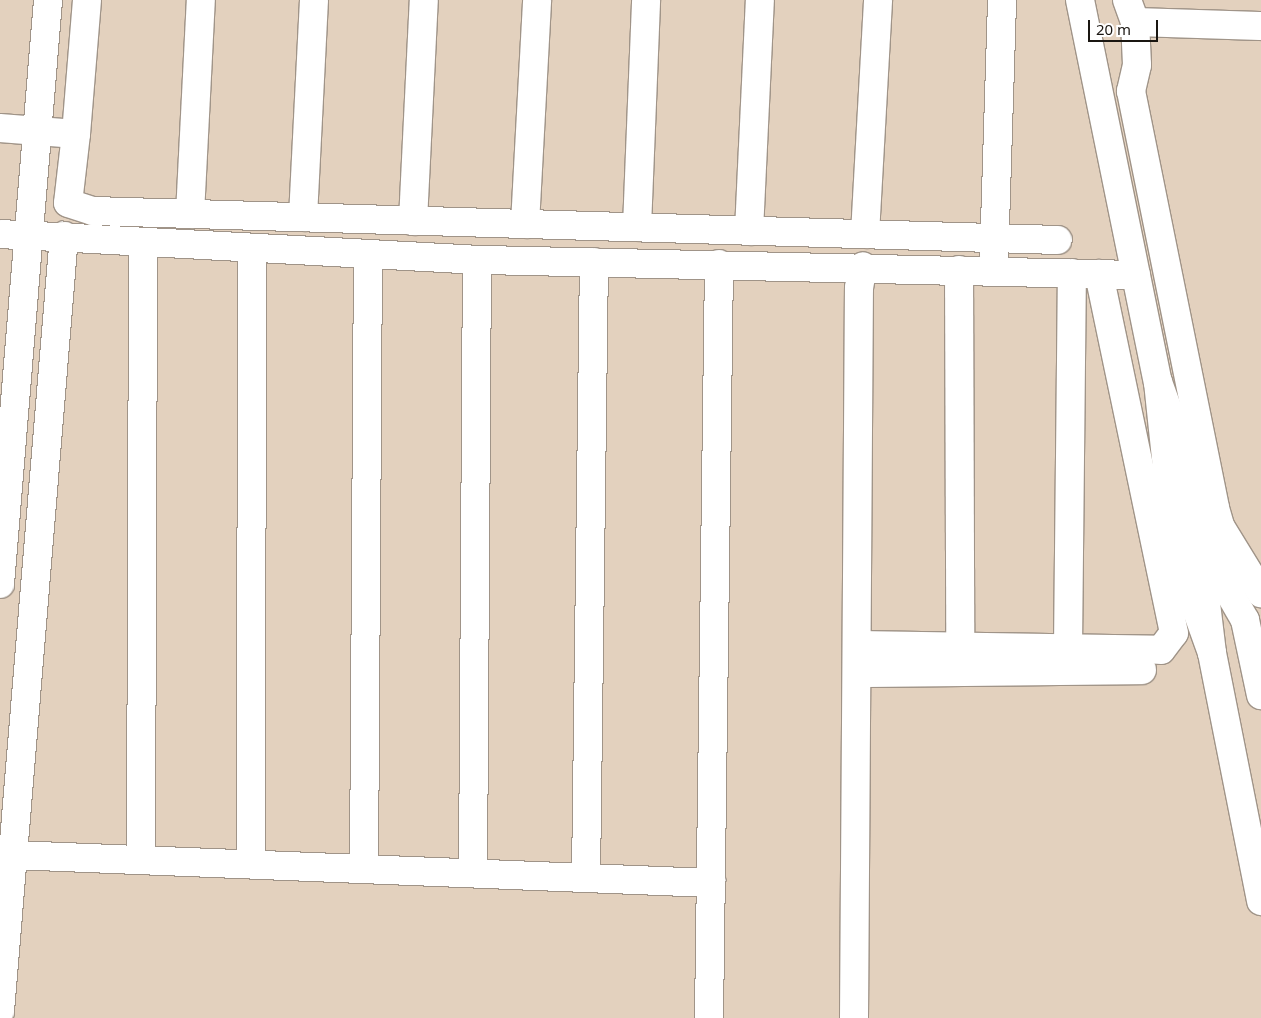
<!DOCTYPE html>
<html>
<head>
<meta charset="utf-8">
<style>
	body { margin:0 }
	#map { position:relative; width:1261px; height:1018px; overflow:hidden; background:#e9dcd0; font-family:"Noto Sans",sans-serif }
	div>[style] { position:absolute }
	.built>* { inset:0; background:#e3d1be; transform-origin:0 0 }
	.roads { filter:drop-shadow(1px 0 #a09488) drop-shadow(-1px 0 #a09488) drop-shadow(0 1px #a09488) drop-shadow(0 -1px #a09488) }
	.minor>* { height:28px; margin:-14px; padding:0 14px; transform-origin:14px; border-radius:14px; background:#fff }
	span { translate:-50% -50%; white-space:nowrap; text-align:center; line-height:1.15; -webkit-text-stroke:5px #fff; paint-order:stroke }
	.scale { position:absolute; left:1088px; top:20px; width:70px; height:22px; box-sizing:border-box; border:2px solid #1a1611; border-top:0; padding-left:6px; font-size:15px; line-height:18px; white-space:nowrap; color:#1a1611; -webkit-text-stroke:4px #fff; paint-order:stroke }
</style>
</head>
<body>
<div id="map">
	<div class="built">
		<i style="left:0;top:0;width:1261px;height:1018px"></i>
	</div>
	<div class="roads">
		<div class="minor">
			<i style="left:1080px;top:0;width:390px;rotate:78.5deg"></i>
			<i style="left:1158px;top:382px;width:134px;rotate:84deg"></i>
			<i style="left:1172px;top:515px;width:76px;rotate:77.1deg"></i>
			<i style="left:1189px;top:589px;width:68px;rotate:70.2deg"></i>
			<i style="left:1212px;top:653px;width:109px;rotate:-96.9deg"></i>
			<i style="left:1199px;top:545px;width:115px;rotate:-101.5deg"></i>
			<i style="left:1176px;top:432px;width:53px;rotate:-109.8deg"></i>
			<i style="left:1127px;top:0;width:23px;rotate:70deg"></i>
			<i style="left:1135px;top:22px;width:43px;rotate:87.3deg"></i>
			<i style="left:1137px;top:65px;width:27px;rotate:103deg"></i>
			<i style="left:1131px;top:91px;width:425px;rotate:78.6deg"></i>
			<i style="left:1215px;top:508px;width:19px;rotate:74deg"></i>
			<i style="left:1220px;top:526px;width:79px;rotate:58.5deg"></i>
			<i style="left:1135px;top:22px;width:126px;rotate:1.8deg"></i>
			<i style="left:0;top:128px;width:76px;rotate:4.5deg"></i>
			<i style="left:76px;top:134px;width:69px;rotate:96.6deg"></i>
			<i style="left:68px;top:203px;width:26px;rotate:18deg"></i>
			<i style="left:93px;top:211px;width:965px;rotate:1.72deg"></i>
			<i style="left:76px;top:134px;width:134px;rotate:-85.3deg"></i>
			<i style="left:190px;top:214px;width:214px;rotate:-87.1deg"></i>
			<i style="left:303px;top:217px;width:217px;rotate:-87.1deg"></i>
			<i style="left:413px;top:221px;width:221px;rotate:-87.2deg"></i>
			<i style="left:525px;top:224px;width:224px;rotate:-86.9deg"></i>
			<i style="left:637px;top:227px;width:227px;rotate:-87.7deg"></i>
			<i style="left:749px;top:231px;width:231px;rotate:-87.3deg"></i>
			<i style="left:0;top:234px;width:485px;rotate:3.1deg"></i>
			<i style="left:484px;top:260px;width:652px;rotate:1.32deg"></i>
			<i style="left:865px;top:234px;width:234px;rotate:-86.8deg"></i>
			<i style="left:994px;top:257px;width:257px;rotate:-88.2deg"></i>
			<i style="left:959px;top:270px;width:377px;rotate:89.8deg"></i>
			<i style="left:1204px;top:549px;width:82px;rotate:60deg"></i>
			<i style="left:1245px;top:620px;width:77px;rotate:78deg"></i>
			<i style="left:0;top:584px;width:586px;rotate:-85.3deg"></i>
			<i style="left:858px;top:645px;width:303px;rotate:0.9deg"></i>
			<i style="left:1161px;top:650px;width:21px;rotate:-53deg"></i>
			<i style="left:1174px;top:633px;width:367px;rotate:-101.8deg"></i>
			<i style="left:1068px;top:648px;width:375px;rotate:-89.4deg"></i>
			<i style="left:1212px;top:653px;width:253px;rotate:78.8deg"></i>
			<i style="left:858px;top:673px;width:284px;rotate:-0.6deg"></i>
			<i style="left:13px;top:855px;width:699px;rotate:2.3deg"></i>
			<i style="left:141px;top:860px;width:615px;rotate:-89.81deg"></i>
			<i style="left:251px;top:864px;width:615px;rotate:-89.91deg"></i>
			<i style="left:364px;top:869px;width:614px;rotate:-89.63deg"></i>
			<i style="left:473px;top:873px;width:613px;rotate:-89.63deg"></i>
			<i style="left:586px;top:878px;width:616px;rotate:-89.26deg"></i>
			<i style="left:0;top:1011px;width:778px;rotate:-85.28deg"></i>
			<i style="left:709px;top:1018px;width:754px;rotate:-89.24deg"></i>
			<i style="left:854px;top:1018px;width:730px;rotate:-89.61deg"></i>
			<i style="left:859px;top:288px;width:22px;rotate:-80deg"></i>
		</div>
	</div>
	<div class="scale">20 m</div>
</div>
</body>
</html>
